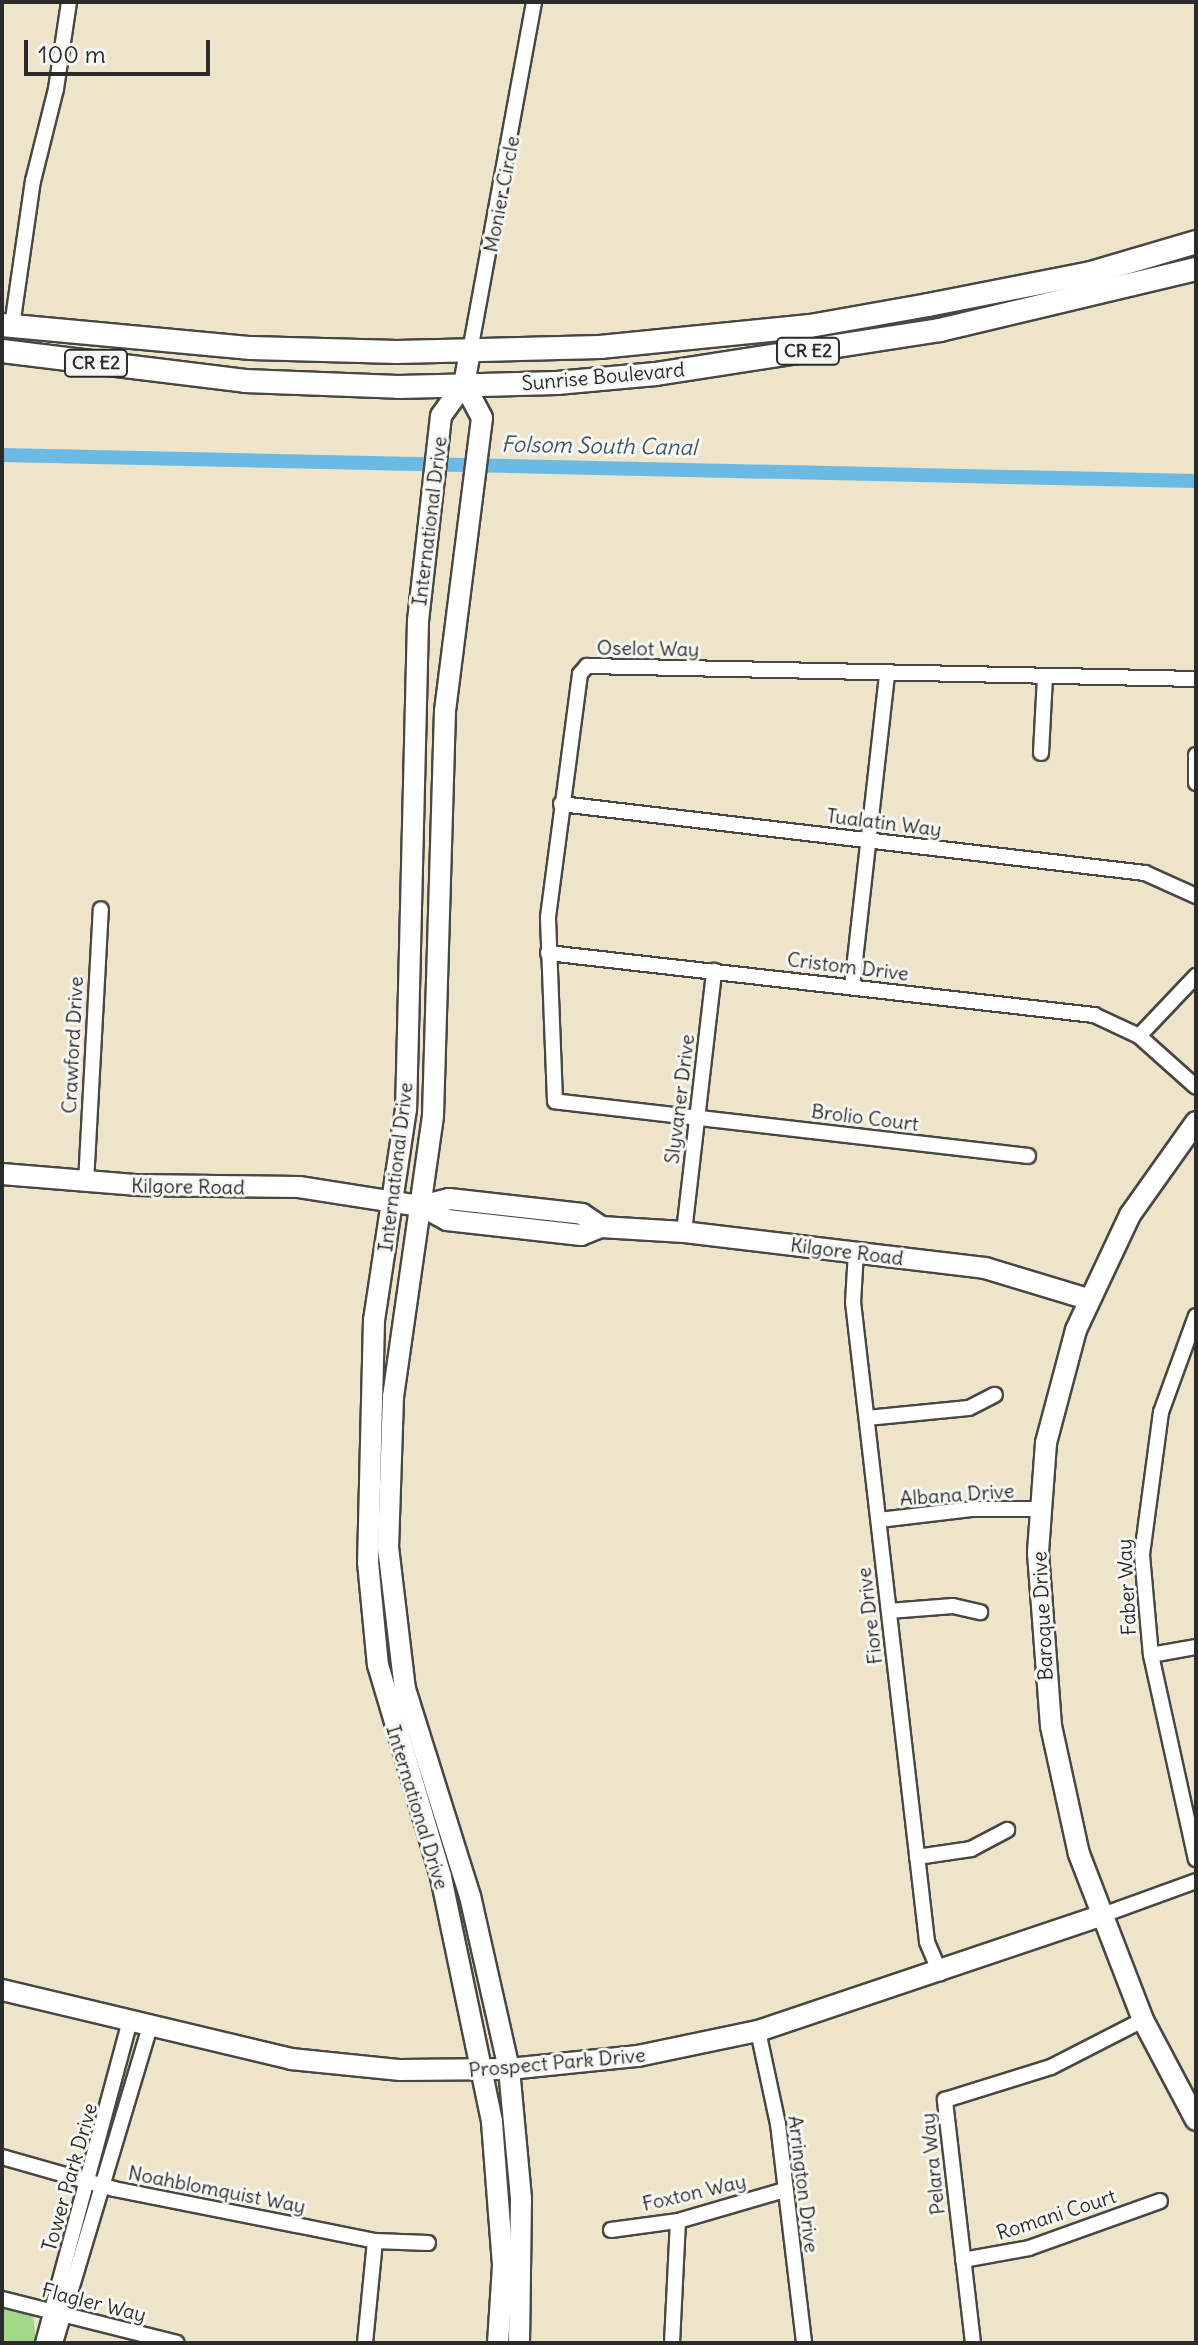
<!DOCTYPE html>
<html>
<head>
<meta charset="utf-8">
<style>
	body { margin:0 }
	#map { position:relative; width:1198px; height:2345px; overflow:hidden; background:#eee4c9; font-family:Delius,sans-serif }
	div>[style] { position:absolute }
	.green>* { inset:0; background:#a4d889 }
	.canal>* { height:14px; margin:-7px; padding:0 7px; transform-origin:7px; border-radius:7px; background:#6abae4 }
	.roads { filter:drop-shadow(2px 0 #484743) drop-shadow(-2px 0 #484743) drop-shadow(0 2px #484743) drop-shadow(0 -2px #484743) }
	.street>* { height:14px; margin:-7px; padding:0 7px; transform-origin:7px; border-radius:7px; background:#fff }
	.secondary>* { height:20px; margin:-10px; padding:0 10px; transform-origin:10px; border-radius:10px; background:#fff }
	.primary>* { height:22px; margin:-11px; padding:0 11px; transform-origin:11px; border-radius:11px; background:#fff }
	span { translate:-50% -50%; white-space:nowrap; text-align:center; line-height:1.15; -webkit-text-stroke:6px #f6f6f2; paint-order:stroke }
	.shield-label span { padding:2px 6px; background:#f6f6f2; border:2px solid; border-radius:6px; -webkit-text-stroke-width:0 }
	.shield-label { font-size:18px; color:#2b2b2b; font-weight:700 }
	.street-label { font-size:20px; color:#2b2b2b }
	.water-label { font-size:22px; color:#3e5662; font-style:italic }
	.frame { position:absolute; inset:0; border:4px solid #2b2b2b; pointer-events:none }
	.scale { position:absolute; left:24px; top:40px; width:186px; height:36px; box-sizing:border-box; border:4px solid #2b2b2b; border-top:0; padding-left:10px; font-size:24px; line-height:28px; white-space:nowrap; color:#2b2b2b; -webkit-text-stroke:6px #f6f6f2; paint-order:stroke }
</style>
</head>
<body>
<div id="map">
	<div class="green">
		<i style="clip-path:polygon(2px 2308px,33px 2314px,36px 2343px,2px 2343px)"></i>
	</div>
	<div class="canal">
		<i style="left:2px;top:455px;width:1194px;rotate:1.25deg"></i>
	</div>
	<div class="roads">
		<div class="street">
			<i style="left:12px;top:326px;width:147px;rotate:-81.8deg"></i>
			<i style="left:33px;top:181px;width:95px;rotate:-76deg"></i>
			<i style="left:56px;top:89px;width:88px;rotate:-81.5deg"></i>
			<i style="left:470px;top:351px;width:355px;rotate:-79.6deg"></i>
			<i style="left:1041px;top:753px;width:77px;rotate:-87deg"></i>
			<i style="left:1196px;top:783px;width:28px;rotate:-90deg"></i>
			<i style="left:561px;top:804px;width:588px;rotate:6.74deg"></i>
			<i style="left:1145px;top:873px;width:56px;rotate:24.3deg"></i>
			<i style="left:548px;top:953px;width:550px;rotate:6.48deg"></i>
			<i style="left:1094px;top:1015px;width:50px;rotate:25deg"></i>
			<i style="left:1139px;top:1036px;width:76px;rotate:41.8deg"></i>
			<i style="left:852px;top:987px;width:316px;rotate:-83.6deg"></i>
			<i style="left:1139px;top:1036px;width:83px;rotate:-46.5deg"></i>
			<i style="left:1028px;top:1156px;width:476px;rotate:-173.4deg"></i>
			<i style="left:555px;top:1101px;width:184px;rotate:-92.2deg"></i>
			<i style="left:548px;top:917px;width:245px;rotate:-82.5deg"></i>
			<i style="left:580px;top:674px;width:11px;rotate:-49deg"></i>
			<i style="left:587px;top:666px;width:609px;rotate:1.22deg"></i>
			<i style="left:86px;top:1183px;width:274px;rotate:-86.9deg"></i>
			<i style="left:684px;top:1232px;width:263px;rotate:-83.4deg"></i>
			<i style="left:856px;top:1252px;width:50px;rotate:93.4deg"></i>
			<i style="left:853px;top:1302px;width:644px;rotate:83.4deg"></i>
			<i style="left:927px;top:1942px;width:34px;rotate:67deg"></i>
			<i style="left:1196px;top:1316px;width:102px;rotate:110deg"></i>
			<i style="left:1161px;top:1412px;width:144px;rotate:97.6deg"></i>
			<i style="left:1142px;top:1555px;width:100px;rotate:84.9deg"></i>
			<i style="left:1151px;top:1655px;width:209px;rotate:77.6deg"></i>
			<i style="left:867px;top:1418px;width:102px;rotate:-5.6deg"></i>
			<i style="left:969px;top:1408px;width:29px;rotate:-27deg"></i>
			<i style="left:879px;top:1520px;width:95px;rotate:-6.7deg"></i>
			<i style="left:973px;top:1509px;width:66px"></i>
			<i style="left:889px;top:1611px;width:64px;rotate:-4.5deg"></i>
			<i style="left:953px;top:1606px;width:28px;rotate:13deg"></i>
			<i style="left:1151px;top:1655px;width:46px;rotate:-10.1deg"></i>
			<i style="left:917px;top:1857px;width:55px;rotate:-8.4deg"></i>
			<i style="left:971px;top:1849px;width:41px;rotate:-27.8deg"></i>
			<i style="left:1100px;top:1916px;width:102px;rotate:-20deg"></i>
			<i style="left:758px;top:2031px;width:95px;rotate:77.9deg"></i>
			<i style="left:778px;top:2124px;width:221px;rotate:83.2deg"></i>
			<i style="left:2px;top:2157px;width:116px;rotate:15.9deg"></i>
			<i style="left:114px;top:2189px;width:186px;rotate:11.2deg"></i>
			<i style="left:296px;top:2225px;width:81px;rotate:11.4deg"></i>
			<i style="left:375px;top:2241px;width:53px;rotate:2.2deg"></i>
			<i style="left:611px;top:2230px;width:68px;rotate:-7.7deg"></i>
			<i style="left:678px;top:2221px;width:111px;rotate:-16.2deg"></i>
			<i style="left:963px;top:2260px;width:67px;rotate:-10.3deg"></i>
			<i style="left:1029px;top:2248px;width:139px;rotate:-19.7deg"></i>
			<i style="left:2px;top:2299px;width:180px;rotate:14.1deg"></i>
			<i style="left:43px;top:2343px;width:334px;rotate:-74.9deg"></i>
			<i style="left:55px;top:2343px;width:331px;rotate:-73.3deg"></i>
			<i style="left:365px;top:2343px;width:102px;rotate:-84.4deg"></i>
			<i style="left:672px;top:2343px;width:122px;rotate:-87.2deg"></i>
			<i style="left:973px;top:2343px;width:245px;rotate:-96.6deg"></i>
			<i style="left:945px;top:2100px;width:111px;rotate:-17.3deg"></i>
			<i style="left:1051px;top:2067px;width:103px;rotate:-27.1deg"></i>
		</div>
		<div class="secondary">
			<i style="left:470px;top:351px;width:34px;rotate:100deg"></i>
			<i style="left:464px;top:384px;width:39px;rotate:126deg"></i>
			<i style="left:441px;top:416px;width:206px;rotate:96.4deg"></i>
			<i style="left:418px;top:621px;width:488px;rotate:91.4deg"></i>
			<i style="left:406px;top:1109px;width:213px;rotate:98.6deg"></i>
			<i style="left:374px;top:1320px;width:242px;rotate:91.4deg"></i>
			<i style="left:368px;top:1562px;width:103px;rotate:84.5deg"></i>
			<i style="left:378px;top:1665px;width:221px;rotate:73.4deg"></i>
			<i style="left:441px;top:1877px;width:250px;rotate:78.2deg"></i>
			<i style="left:492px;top:2122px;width:144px;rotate:85.6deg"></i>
			<i style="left:503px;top:2266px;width:77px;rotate:93.7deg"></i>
			<i style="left:464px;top:384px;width:38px;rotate:62deg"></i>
			<i style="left:482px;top:418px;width:295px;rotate:97.2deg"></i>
			<i style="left:445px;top:711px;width:405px;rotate:91.7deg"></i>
			<i style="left:433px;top:1116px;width:284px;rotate:98.1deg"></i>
			<i style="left:393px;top:1397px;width:150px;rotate:91.9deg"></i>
			<i style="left:388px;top:1547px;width:143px;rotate:83.2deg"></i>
			<i style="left:405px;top:1689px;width:217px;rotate:72.6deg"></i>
			<i style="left:470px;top:1896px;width:177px;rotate:77.3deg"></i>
			<i style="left:509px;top:2069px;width:131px;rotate:84.7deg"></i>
			<i style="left:521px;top:2199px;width:144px;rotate:90.8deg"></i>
			<i style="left:1196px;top:1122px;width:114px;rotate:125.4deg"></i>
			<i style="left:1130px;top:1215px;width:127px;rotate:115.2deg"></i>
			<i style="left:1076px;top:1330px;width:117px;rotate:104.9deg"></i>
			<i style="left:1046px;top:1443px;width:110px;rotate:94.2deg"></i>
			<i style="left:1038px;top:1553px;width:173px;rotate:85.7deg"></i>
			<i style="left:1051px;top:1726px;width:131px;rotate:77.7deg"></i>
			<i style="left:1079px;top:1854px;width:178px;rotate:68.9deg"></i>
			<i style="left:1143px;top:2020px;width:113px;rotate:62.1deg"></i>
			<i style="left:2px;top:1174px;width:133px;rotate:4.7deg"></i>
			<i style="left:135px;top:1185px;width:164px;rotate:0.7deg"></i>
			<i style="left:299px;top:1187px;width:123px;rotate:8.9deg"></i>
			<i style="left:421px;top:1206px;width:30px;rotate:28deg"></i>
			<i style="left:447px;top:1220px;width:135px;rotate:6.4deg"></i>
			<i style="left:581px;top:1235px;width:22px;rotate:-22deg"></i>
			<i style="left:601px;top:1227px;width:83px;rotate:3.4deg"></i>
			<i style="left:684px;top:1232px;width:303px;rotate:6.8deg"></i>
			<i style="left:985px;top:1268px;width:108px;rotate:16.8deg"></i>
			<i style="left:421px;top:1206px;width:29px;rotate:-14deg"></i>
			<i style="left:449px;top:1199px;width:134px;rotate:6.4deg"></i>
			<i style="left:582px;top:1214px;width:23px;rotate:34deg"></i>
			<i style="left:2px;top:1990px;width:297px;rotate:13.4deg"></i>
			<i style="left:291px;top:2059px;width:110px;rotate:5.8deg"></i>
			<i style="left:400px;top:2070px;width:109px;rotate:-0.5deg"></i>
			<i style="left:509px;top:2069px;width:130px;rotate:-5.8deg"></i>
			<i style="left:638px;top:2056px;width:123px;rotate:-11.8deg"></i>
			<i style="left:758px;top:2031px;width:361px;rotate:-18.6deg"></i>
		</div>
		<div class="primary">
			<i style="left:2px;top:325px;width:250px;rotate:5.3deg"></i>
			<i style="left:251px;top:348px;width:146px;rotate:1.6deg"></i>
			<i style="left:397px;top:352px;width:203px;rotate:-1.4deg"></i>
			<i style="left:600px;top:347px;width:211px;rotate:-5.7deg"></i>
			<i style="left:810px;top:326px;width:120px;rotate:-10.1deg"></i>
			<i style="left:928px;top:305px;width:166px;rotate:-11.1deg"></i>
			<i style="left:1091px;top:273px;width:109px;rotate:-16.4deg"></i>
			<i style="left:2px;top:351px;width:245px;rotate:7deg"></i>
			<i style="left:245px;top:381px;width:153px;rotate:2.2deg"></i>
			<i style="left:398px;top:387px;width:159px;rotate:-1.4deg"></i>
			<i style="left:557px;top:383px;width:99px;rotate:-5.2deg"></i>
			<i style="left:656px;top:374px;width:287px;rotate:-8.8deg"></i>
			<i style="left:940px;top:330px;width:263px;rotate:-13.4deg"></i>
		</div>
	</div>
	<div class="shield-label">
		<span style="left:808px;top:351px">CR E2</span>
		<span style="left:96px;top:363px">CR E2</span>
	</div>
	<div class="street-label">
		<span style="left:501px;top:194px;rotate:-79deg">Monier Circle</span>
		<span style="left:603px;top:376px;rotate:-5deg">Sunrise Boulevard</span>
		<span style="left:429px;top:521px;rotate:-83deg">International Drive</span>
		<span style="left:648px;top:648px;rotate:1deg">Oselot Way</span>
		<span style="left:884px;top:822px;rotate:7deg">Tualatin Way</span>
		<span style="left:848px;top:966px;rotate:7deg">Cristom Drive</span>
		<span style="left:72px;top:1045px;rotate:-87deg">Crawford Drive</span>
		<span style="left:679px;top:1099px;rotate:-83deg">Slyvaner Drive</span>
		<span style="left:865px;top:1117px;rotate:7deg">Brolio Court</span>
		<span style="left:395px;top:1167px;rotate:-83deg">International Drive</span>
		<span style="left:188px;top:1186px;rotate:1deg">Kilgore Road</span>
		<span style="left:847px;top:1251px;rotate:7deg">Kilgore Road</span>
		<span style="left:957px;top:1494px;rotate:-4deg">Albana Drive</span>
		<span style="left:1126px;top:1587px;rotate:-93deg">Faber Way</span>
		<span style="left:869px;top:1616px;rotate:-97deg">Fiore Drive</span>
		<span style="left:1042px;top:1616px;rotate:-93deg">Baroque Drive</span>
		<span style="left:418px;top:1807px;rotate:73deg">International Drive</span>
		<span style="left:557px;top:2062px;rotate:-5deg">Prospect Park Drive</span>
		<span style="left:932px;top:2164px;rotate:-96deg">Pelara Way</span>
		<span style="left:69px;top:2177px;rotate:-74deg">Tower Park Drive</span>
		<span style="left:804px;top:2184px;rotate:83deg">Arrington Drive</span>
		<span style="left:217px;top:2189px;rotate:11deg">Noahblomquist Way</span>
		<span style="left:694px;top:2192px;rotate:-13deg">Foxton Way</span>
		<span style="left:1056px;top:2214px;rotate:-18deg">Romani Court</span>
		<span style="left:94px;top:2302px;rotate:14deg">Flagler Way</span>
	</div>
	<div class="water-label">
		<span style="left:599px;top:446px;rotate:1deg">Folsom South Canal</span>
	</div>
	<div class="frame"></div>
	<div class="scale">100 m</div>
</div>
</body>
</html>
